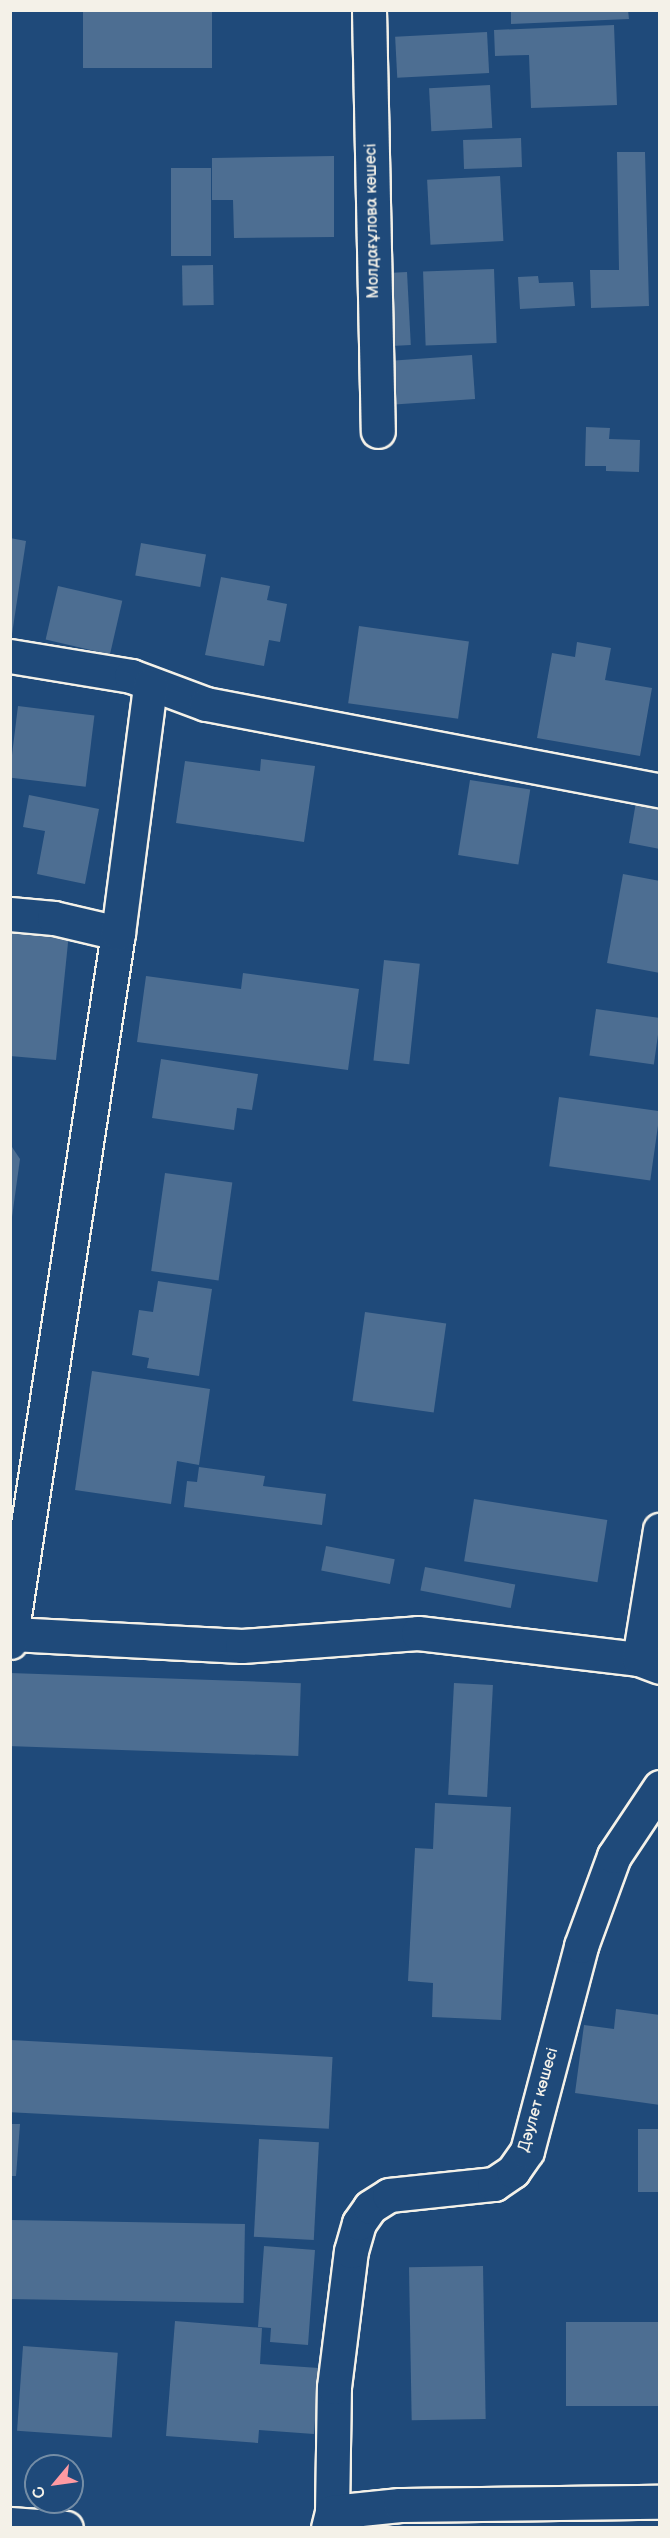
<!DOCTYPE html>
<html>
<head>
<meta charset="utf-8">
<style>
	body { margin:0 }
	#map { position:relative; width:670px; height:2538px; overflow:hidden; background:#1f4a7a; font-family:"Balsamiq Sans",sans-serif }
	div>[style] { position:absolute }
	.building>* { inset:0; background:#4d6e92; transform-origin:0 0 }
	.roads { filter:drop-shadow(2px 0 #f4f1e8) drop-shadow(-2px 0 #f4f1e8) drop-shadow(0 2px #f4f1e8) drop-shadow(0 -2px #f4f1e8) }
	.minor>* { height:33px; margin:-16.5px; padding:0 16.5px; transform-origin:16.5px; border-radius:16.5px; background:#1f4a7a }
	.secondary>* { height:33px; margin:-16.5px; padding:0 16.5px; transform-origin:16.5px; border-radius:16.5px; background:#1f4a7a }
	.trunk>* { height:33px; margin:-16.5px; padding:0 16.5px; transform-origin:16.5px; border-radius:16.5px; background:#1f4a7a }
	span { translate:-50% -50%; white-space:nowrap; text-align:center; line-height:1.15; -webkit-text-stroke:4.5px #1f4a7a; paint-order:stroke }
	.street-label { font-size:16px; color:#f4f1e8 }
	.frame { position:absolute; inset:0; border:12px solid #f4f1e8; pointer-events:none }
	.north { position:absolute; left:24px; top:2454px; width:60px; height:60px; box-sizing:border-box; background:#1f4a7a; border:2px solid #748da6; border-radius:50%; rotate:241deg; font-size:16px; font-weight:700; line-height:24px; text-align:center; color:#f4f1e8 }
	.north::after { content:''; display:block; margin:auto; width:21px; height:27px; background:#ff9aa2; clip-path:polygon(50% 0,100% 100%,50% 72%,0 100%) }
</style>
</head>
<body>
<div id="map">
	<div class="building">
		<i style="left:83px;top:10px;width:129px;height:58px"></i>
		<i style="clip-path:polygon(511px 10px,628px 10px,629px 19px,511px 24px)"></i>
		<i style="clip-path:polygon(614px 25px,617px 105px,531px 108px,529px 55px,495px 56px,494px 30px)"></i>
		<i style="left:487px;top:32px;width:41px;height:92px;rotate:87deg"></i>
		<i style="left:490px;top:85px;width:43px;height:61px;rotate:87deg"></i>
		<i style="left:521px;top:138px;width:29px;height:58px;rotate:88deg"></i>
		<i style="clip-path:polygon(617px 152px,645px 152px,649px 306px,591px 308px,590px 270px,619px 270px)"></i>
		<i style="clip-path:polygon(334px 156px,334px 237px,234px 238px,233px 200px,212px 200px,212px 158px)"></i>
		<i style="left:211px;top:168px;width:88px;height:40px;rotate:90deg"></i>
		<i style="left:500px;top:176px;width:65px;height:73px;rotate:87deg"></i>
		<i style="left:213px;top:265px;width:40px;height:31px;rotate:89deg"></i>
		<i style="left:494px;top:269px;width:74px;height:71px;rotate:88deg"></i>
		<i style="left:407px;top:272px;width:73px;height:29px;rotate:87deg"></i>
		<i style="clip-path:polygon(538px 276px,539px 283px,573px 282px,575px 306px,520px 309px,518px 277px)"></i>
		<i style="left:472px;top:355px;width:44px;height:88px;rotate:86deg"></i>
		<i style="clip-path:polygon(586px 427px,610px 428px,609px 439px,640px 440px,639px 472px,606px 471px,606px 466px,585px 466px)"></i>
		<i style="clip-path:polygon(10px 538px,26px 541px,12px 634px,10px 634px)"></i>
		<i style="left:141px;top:543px;width:66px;height:33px;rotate:10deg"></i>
		<i style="clip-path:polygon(221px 577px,270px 586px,267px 600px,287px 604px,280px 642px,269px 640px,264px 666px,205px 655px)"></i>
		<i style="left:58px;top:586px;width:66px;height:55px;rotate:13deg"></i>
		<i style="left:359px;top:626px;width:111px;height:78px;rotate:8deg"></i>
		<i style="clip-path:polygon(577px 642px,611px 648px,605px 680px,652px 688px,640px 756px,537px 738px,552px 653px,575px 657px)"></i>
		<i style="left:18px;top:706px;width:77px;height:72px;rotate:7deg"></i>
		<i style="clip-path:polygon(261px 759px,315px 766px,304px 842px,176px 823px,185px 761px,260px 771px)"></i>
		<i style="left:470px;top:780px;width:61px;height:76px;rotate:9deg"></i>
		<i style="clip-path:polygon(29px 795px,99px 809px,85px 884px,37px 874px,45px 831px,23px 827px)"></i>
		<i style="clip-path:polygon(637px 796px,660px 801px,660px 849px,629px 843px)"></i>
		<i style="clip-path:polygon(623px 874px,660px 881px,660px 973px,607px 963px)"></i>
		<i style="clip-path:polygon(10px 927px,69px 933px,56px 1060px,10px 1056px)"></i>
		<i style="left:384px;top:960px;width:36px;height:101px;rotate:6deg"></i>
		<i style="clip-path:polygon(243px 973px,359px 989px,348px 1070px,137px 1042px,146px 976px,241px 989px)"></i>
		<i style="left:596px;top:1009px;width:65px;height:47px;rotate:8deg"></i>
		<i style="clip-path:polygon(161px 1059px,258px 1074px,252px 1110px,237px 1108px,234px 1130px,152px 1118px)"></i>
		<i style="left:559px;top:1097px;width:102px;height:70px;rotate:8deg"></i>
		<i style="clip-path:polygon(10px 1144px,20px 1159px,12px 1217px,10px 1217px)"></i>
		<i style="left:165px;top:1173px;width:68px;height:99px;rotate:8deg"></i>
		<i style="clip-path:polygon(158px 1281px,212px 1289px,199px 1376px,147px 1368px,149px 1358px,132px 1355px,139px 1310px,153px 1312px)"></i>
		<i style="left:365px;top:1312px;width:82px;height:90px;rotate:8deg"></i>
		<i style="clip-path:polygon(92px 1371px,210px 1389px,199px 1465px,177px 1461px,171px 1504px,75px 1490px)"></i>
		<i style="clip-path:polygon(199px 1467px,265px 1476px,263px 1486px,326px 1494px,322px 1525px,184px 1507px,187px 1481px,197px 1482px)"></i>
		<i style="left:474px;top:1499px;width:135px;height:63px;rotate:9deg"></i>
		<i style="left:326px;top:1546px;width:70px;height:25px;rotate:11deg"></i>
		<i style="left:425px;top:1567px;width:92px;height:24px;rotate:11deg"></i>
		<i style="left:10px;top:1673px;width:291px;height:73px;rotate:2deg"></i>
		<i style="left:454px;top:1683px;width:39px;height:112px;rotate:3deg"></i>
		<i style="clip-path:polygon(435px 1803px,511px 1807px,501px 2020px,432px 2017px,433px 1983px,408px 1981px,415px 1848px,433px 1849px)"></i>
		<i style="clip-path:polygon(616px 2009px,660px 2015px,660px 2105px,575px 2093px,584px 2025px,614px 2029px)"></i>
		<i style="left:10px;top:2040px;width:323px;height:72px;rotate:3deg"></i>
		<i style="clip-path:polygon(10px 2124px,20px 2124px,16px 2176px,10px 2176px)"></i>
		<i style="left:638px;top:2129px;width:22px;height:63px"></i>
		<i style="left:259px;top:2139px;width:60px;height:98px;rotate:3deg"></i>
		<i style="left:10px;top:2220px;width:235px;height:79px;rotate:1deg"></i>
		<i style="clip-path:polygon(264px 2246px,315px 2250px,308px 2345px,270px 2342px,271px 2328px,258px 2327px)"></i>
		<i style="left:483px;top:2266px;width:153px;height:74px;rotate:89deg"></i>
		<i style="clip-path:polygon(175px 2321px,262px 2328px,260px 2364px,319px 2368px,314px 2434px,259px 2430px,258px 2443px,166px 2436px)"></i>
		<i style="left:660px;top:2322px;width:84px;height:94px;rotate:90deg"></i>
		<i style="left:23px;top:2346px;width:95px;height:85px;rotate:4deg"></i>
	</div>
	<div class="roads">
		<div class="minor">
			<i style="left:369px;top:10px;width:421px;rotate:88.8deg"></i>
			<i style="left:10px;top:656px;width:123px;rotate:9.4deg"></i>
			<i style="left:131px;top:676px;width:80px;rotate:20.5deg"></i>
			<i style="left:206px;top:704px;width:462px;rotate:10.8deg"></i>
			<i style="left:10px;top:914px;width:44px;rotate:5.2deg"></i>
			<i style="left:54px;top:918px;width:66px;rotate:13.2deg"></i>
			<i style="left:12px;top:1634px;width:230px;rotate:3deg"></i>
			<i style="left:242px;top:1646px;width:176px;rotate:-4.2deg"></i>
			<i style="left:418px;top:1633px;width:223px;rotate:6.7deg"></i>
			<i style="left:639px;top:1659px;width:22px;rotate:21deg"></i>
			<i style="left:10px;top:1642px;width:717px;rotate:-81.34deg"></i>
			<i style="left:118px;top:933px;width:250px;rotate:-82.6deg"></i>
			<i style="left:639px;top:1659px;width:131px;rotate:-80.8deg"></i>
			<i style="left:328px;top:2528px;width:16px;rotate:-76deg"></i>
			<i style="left:332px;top:2512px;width:125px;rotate:-89.1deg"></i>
			<i style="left:334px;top:2387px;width:137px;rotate:-82.9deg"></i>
			<i style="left:351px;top:2251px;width:29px;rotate:-74deg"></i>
			<i style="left:359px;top:2223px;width:19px;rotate:-55deg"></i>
			<i style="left:370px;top:2207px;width:22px;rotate:-32deg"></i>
			<i style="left:389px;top:2195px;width:106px;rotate:-6deg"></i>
			<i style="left:494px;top:2184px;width:23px;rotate:-34deg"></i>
			<i style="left:513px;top:2171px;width:24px;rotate:-55deg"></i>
			<i style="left:527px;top:2151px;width:212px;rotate:-75.2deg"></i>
			<i style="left:581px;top:1946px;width:96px;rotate:-69.9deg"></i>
			<i style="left:614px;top:1856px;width:83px;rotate:-56.3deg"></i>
		</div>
		<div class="secondary">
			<i style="left:332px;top:2512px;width:68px;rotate:-5.9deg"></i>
			<i style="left:400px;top:2505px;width:260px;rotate:-0.7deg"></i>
		</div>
		<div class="trunk">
			<i style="left:10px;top:2524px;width:56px;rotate:4.1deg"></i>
		</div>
	</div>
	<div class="street-label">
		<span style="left:373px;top:221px;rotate:-91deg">Молдағұлова көшесі</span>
		<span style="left:539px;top:2100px;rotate:-74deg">Дәулет көшесі</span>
	</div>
	<div class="frame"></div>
	<div class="north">С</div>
</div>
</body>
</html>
